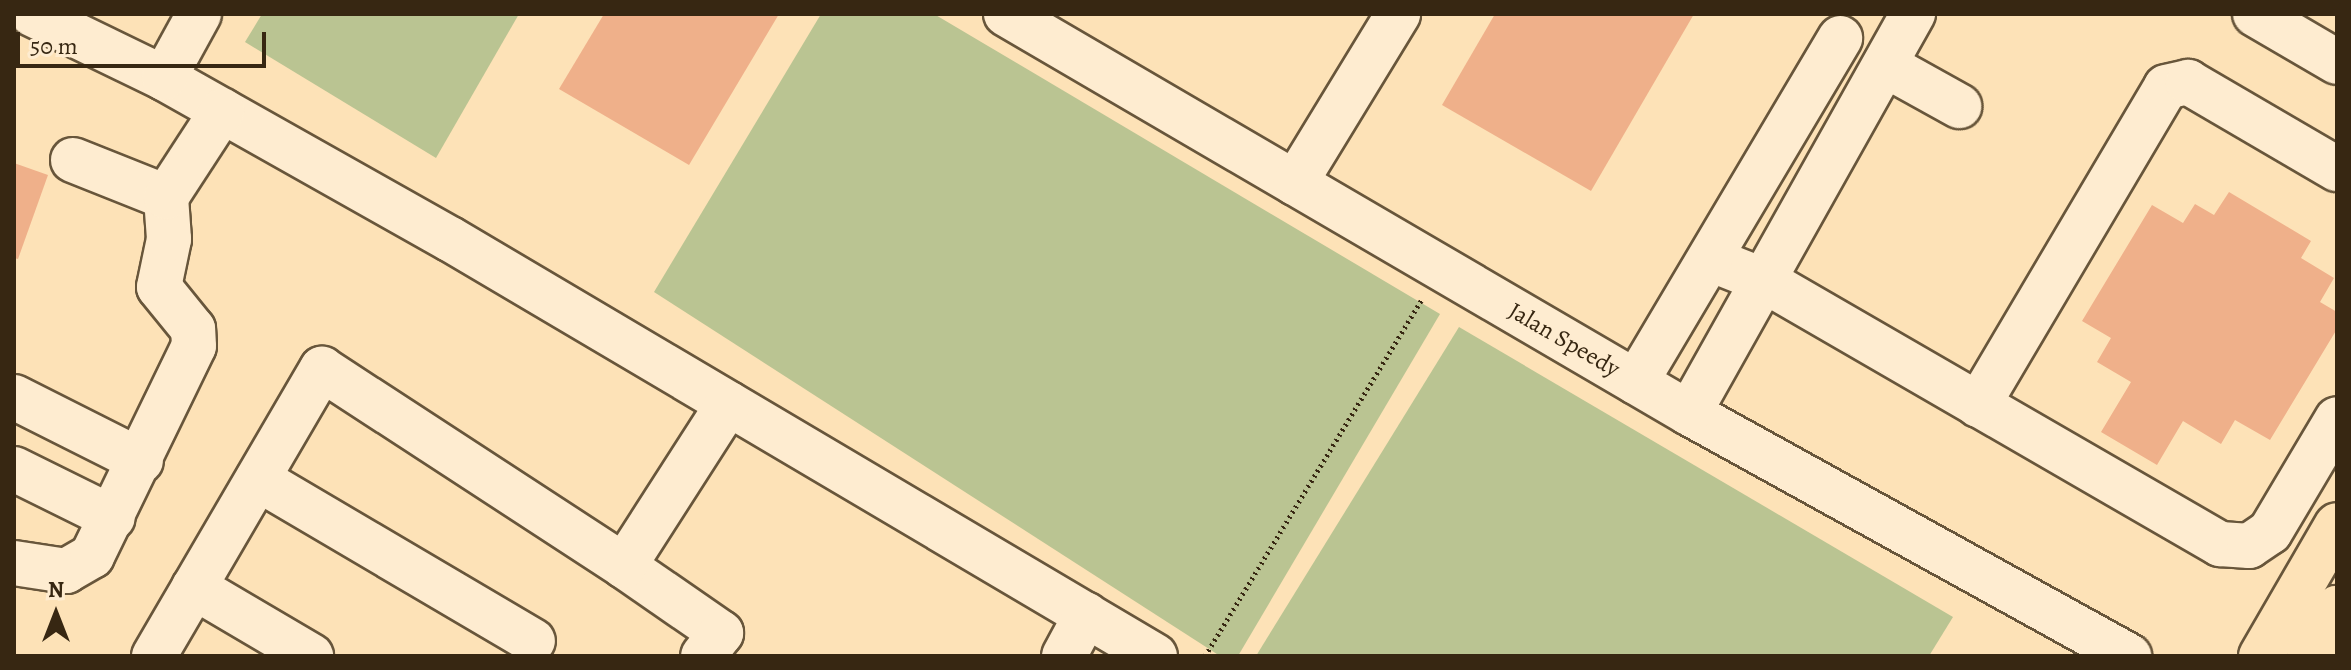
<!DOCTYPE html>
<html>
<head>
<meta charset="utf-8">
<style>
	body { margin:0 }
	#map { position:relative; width:2351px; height:670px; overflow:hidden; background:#fde2b7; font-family:Alegreya,serif }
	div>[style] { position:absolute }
	.green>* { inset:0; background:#bac492 }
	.building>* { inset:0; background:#efb08a }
	.path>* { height:5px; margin-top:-2.5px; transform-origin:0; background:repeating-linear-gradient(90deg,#372712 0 2px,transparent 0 6px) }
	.roads { filter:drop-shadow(2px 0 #68563b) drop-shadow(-2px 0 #68563b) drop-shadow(0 2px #68563b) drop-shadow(0 -2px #68563b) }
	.minor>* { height:44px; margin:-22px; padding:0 22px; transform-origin:22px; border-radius:22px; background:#feecd0 }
	.major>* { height:44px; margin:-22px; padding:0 22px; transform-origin:22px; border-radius:22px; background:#fde2b7 }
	span { translate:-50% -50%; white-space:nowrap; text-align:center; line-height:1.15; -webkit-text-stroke:6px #feecd0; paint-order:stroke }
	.street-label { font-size:24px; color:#372712 }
	.frame { position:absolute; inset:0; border:16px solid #372712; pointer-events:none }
	.north { position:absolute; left:16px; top:574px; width:80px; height:80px; -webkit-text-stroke:6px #feecd0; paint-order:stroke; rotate:0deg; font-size:22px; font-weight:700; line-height:32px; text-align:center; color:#372712 }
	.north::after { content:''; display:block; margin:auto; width:28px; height:36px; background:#372712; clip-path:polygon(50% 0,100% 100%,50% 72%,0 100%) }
	.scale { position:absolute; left:16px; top:32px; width:250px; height:36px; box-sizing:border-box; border:4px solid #372712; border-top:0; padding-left:10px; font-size:24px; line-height:28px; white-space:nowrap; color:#372712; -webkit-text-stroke:6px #feecd0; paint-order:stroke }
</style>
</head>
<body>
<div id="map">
	<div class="green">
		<i style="clip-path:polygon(262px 14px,519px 14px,436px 158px,245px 42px)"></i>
		<i style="clip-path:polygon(821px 14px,934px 14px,1440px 314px,1238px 656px,1220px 656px,654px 292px)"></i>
		<i style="clip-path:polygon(1459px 327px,1953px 617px,1929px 656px,1256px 656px)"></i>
	</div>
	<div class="building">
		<i style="clip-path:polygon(604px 14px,779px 14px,689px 165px,559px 89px)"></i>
		<i style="clip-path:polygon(1495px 14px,1694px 14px,1591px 191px,1442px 105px)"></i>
		<i style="clip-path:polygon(14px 163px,48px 175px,18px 259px,14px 258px)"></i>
		<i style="clip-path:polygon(2229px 192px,2311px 241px,2301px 258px,2334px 278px,2320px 302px,2337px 312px,2337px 329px,2270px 440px,2235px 420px,2221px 444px,2183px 421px,2157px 465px,2101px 432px,2131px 382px,2097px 362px,2111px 338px,2082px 321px,2152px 205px,2183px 223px,2195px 204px,2214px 215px)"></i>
	</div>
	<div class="path">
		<i style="left:1205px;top:656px;width:419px;rotate:-58.7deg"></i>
	</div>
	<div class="roads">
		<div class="minor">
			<i style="left:32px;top:14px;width:147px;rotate:25.9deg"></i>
			<i style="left:164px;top:78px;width:328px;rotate:29.4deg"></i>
			<i style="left:450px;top:239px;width:819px;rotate:30.6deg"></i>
			<i style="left:1006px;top:14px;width:791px;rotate:30.29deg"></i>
			<i style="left:1689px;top:413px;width:503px;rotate:28.91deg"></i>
			<i style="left:2255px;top:14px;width:95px;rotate:30.3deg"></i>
			<i style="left:1885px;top:65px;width:85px;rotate:29deg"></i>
			<i style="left:164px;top:78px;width:73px;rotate:-61.3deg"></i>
			<i style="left:73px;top:160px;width:100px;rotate:21.7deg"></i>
			<i style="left:1295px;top:183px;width:198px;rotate:-58.6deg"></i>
			<i style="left:1712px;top:260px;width:57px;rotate:21.6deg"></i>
			<i style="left:1765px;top:281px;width:526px;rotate:30.03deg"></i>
			<i style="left:2220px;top:544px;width:29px;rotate:4deg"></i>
			<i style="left:2249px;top:546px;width:25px;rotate:-34deg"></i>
			<i style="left:2270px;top:532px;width:131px;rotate:-59.3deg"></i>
			<i style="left:1636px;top:382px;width:400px;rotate:-59.3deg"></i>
			<i style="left:14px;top:397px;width:142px;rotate:26.7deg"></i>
			<i style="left:1978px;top:405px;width:369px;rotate:-59.4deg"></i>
			<i style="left:2166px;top:87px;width:23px;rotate:-13deg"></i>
			<i style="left:2188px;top:82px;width:173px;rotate:30.3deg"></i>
			<i style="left:1689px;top:413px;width:458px;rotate:-60.7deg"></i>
			<i style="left:14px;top:469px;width:110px;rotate:26.3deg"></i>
			<i style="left:258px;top:479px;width:319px;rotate:30.5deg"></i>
			<i style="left:14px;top:563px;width:53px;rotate:8.7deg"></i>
			<i style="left:66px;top:571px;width:30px;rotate:-30deg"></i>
			<i style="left:92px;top:556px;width:233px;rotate:-64.1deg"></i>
			<i style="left:194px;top:346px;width:17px;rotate:-93deg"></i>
			<i style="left:193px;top:329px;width:54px;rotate:-129deg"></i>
			<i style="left:159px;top:287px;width:49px;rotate:-78.2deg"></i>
			<i style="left:169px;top:239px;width:42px;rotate:-94.1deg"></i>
			<i style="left:166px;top:197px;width:103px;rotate:-56.9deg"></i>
			<i style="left:624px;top:566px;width:118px;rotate:34.6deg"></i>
			<i style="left:721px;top:633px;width:29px;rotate:128deg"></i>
			<i style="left:194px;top:587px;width:136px;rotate:30.5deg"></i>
			<i style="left:154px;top:656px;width:333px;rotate:-59.7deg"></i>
			<i style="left:322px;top:369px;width:361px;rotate:33.1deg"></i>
			<i style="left:624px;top:566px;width:193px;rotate:-57.3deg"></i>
			<i style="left:1064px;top:656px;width:47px;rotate:-61.8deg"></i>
		</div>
		<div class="major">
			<i style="left:2261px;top:656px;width:151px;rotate:-59.9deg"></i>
			<i style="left:2309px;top:656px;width:56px;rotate:-59.7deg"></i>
		</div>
	</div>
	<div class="street-label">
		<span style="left:1564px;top:340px;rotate:30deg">Jalan Speedy</span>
	</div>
	<div class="frame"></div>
	<div class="north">N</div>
	<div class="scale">50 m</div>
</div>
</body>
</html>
